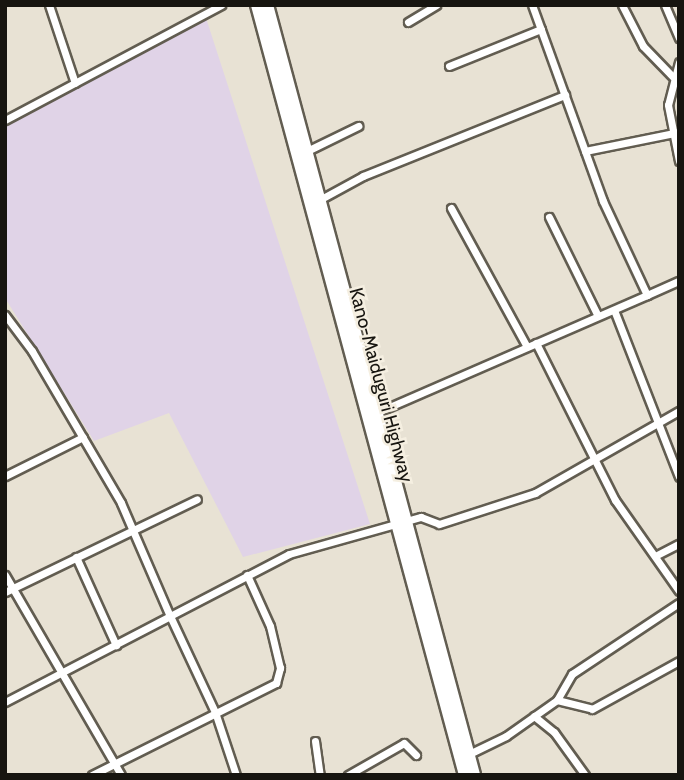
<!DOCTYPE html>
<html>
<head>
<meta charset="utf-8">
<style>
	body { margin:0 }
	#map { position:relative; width:684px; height:780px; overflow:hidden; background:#e8e2d4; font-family:Cabin,sans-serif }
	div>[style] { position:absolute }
	.commercial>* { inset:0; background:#e0d3e7 }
	.roads { filter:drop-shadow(2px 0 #625d51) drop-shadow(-2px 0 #625d51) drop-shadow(0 2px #625d51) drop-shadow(0 -2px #625d51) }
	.street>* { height:7px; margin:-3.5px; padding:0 3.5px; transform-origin:3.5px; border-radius:3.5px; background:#fff }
	.highway>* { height:12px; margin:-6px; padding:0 6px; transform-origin:6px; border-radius:6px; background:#fff }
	span { translate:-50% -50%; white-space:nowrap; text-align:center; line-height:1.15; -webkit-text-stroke:5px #f5efe1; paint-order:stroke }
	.street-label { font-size:19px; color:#171510 }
	.frame { position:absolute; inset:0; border:7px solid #171510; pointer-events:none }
</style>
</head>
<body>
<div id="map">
	<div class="commercial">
		<i style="clip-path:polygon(206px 18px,370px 524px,243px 557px,169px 413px,94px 441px,5px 298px,5px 121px)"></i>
	</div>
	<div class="roads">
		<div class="street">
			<i style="left:49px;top:5px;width:82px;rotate:71.6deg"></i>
			<i style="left:622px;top:5px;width:46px;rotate:62.9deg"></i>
			<i style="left:643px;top:46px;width:43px;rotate:45.9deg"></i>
			<i style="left:665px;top:5px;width:36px;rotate:67deg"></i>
			<i style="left:408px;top:22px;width:33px;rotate:-31deg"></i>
			<i style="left:679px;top:62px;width:44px;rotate:104.3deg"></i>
			<i style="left:668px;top:105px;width:57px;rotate:78.9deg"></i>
			<i style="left:449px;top:66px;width:99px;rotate:-21.9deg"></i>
			<i style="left:5px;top:120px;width:245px;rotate:-28deg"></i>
			<i style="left:309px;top:150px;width:55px;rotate:-26.1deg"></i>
			<i style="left:585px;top:151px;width:96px;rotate:-11.4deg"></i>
			<i style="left:321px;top:199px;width:48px;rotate:-28.7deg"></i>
			<i style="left:363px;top:176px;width:218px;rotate:-21.9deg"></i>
			<i style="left:451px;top:208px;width:158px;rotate:61.3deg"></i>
			<i style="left:549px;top:217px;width:110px;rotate:63.7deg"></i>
			<i style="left:647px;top:295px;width:35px;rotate:-24deg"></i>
			<i style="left:614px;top:310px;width:179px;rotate:68.7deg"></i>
			<i style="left:5px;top:315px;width:45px;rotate:53.1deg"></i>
			<i style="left:32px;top:351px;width:176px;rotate:59.6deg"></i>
			<i style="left:121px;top:503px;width:123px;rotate:66.6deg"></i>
			<i style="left:170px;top:616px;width:134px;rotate:-27.5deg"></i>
			<i style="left:289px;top:554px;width:137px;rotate:-15.7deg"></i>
			<i style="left:421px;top:517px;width:19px;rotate:21deg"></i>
			<i style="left:439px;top:524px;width:101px;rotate:-17.9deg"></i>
			<i style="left:535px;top:493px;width:166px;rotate:-29.7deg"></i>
			<i style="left:536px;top:343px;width:176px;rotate:63.3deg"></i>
			<i style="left:615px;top:500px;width:111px;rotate:54.9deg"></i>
			<i style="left:378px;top:412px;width:293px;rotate:-23.5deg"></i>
			<i style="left:647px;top:295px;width:104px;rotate:-115.1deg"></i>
			<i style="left:603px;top:201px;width:208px;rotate:-109.9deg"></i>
			<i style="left:5px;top:476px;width:87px;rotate:-26.6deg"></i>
			<i style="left:655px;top:556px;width:27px;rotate:-27deg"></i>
			<i style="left:76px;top:557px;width:97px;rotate:65.6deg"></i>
			<i style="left:5px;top:575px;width:231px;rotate:59.9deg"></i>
			<i style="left:5px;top:592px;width:213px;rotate:-25.8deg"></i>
			<i style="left:557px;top:700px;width:30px;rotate:-60deg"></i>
			<i style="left:572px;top:674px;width:128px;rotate:-33.6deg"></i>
			<i style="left:5px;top:702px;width:186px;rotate:-27.5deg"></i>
			<i style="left:170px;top:616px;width:106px;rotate:64.9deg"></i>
			<i style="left:215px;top:712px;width:66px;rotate:71.6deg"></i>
			<i style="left:534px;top:716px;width:26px;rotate:39deg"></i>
			<i style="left:554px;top:732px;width:53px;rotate:54.2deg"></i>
			<i style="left:315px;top:741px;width:34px;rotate:82deg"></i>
			<i style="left:469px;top:754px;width:41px;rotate:-25.9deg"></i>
			<i style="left:506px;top:736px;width:62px;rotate:-35.2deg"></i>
			<i style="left:557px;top:700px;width:36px;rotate:14deg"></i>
			<i style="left:592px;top:709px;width:99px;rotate:-28.9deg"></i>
			<i style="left:92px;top:775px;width:206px;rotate:-26.6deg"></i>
			<i style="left:276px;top:683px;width:16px;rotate:-75deg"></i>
			<i style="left:280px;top:668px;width:43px;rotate:-103.4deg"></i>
			<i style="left:270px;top:626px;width:56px;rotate:-114.3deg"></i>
			<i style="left:348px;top:775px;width:64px;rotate:-29.7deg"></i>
			<i style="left:404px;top:743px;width:17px;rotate:45deg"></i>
		</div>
		<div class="highway">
			<i style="left:257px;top:5px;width:798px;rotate:74.88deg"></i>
			<i style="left:267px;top:5px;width:797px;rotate:74.95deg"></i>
		</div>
	</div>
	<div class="street-label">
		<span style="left:381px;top:385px;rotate:75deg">Kano-Maiduguri Highway</span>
	</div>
	<div class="frame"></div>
</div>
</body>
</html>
